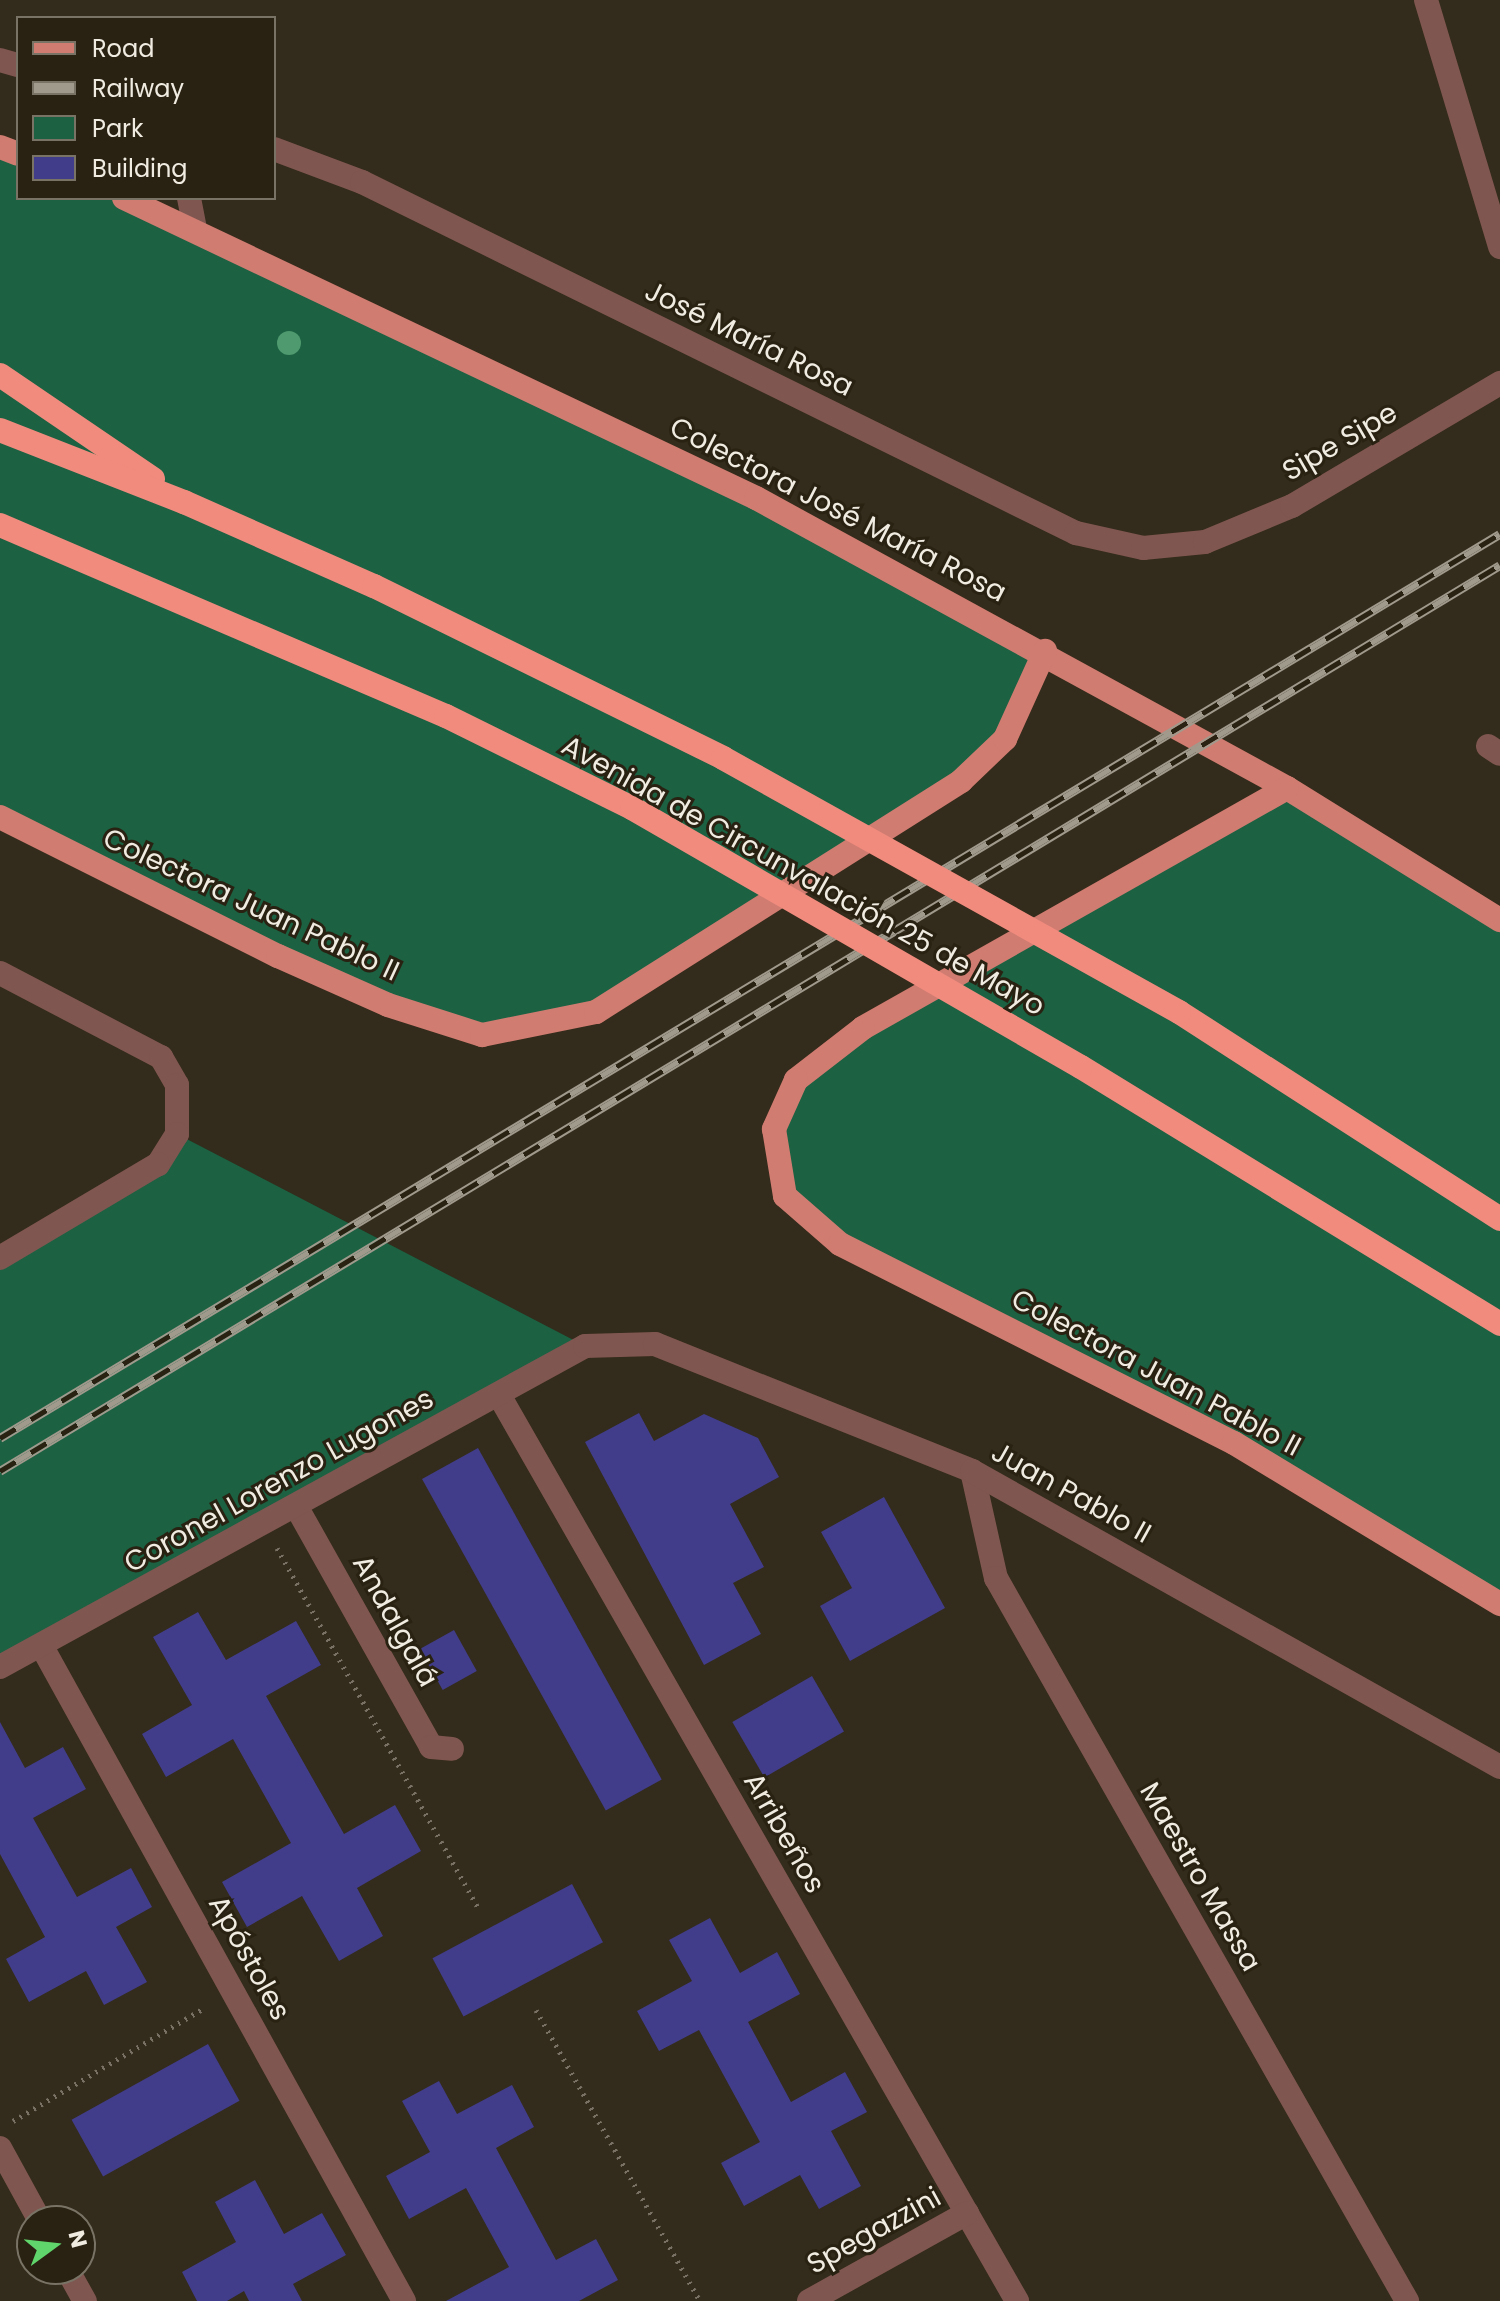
<!DOCTYPE html>
<html>
<head>
<meta charset="utf-8">
<style>
	body { margin:0 }
	#map { position:relative; width:1500px; height:2301px; overflow:hidden; background:#332b1b; font-family:Poppins,sans-serif }
	div>[style] { position:absolute }
	.green>* { inset:0; background:#1b6142 }
	.building>* { inset:0; background:#413d8a; transform-origin:0 0 }
	.path>* { height:5px; margin-top:-2.5px; transform-origin:0; background:repeating-linear-gradient(90deg,#797264 0 2px,transparent 0 8px) }
	.minor>* { height:24px; margin:-12px; padding:0 12px; transform-origin:12px; border-radius:12px; background:#7f5650 }
	.major>* { height:24px; margin:-12px; padding:0 12px; transform-origin:12px; border-radius:12px; background:#d07c71 }
	.highway>* { height:24px; margin:-12px; padding:0 12px; transform-origin:12px; border-radius:12px; background:#f08b7e }
	.rail>* { height:9px; margin-top:-4.5px; transform-origin:0; background:repeating-linear-gradient(90deg,#292212 0 18px,#a09a8d 0 36px); box-sizing:border-box; border-block:2px solid #a09a8d }
	.highway-bridge>* { height:24px; margin:-12px; padding:0 12px; transform-origin:12px; border-radius:12px; background:#f08b7e }
	.trees>* { width:24px; height:24px; margin:-12px; border-radius:50%; background:#4f9a6e }
	span { translate:-50% -50%; white-space:nowrap; text-align:center; line-height:1.15; -webkit-text-stroke:6px #292212; paint-order:stroke }
	.street-label { font-size:28px; color:#f1ece2 }
	.legend { position:absolute; left:16px; top:16px; width:260px; height:184px; box-sizing:border-box; background:#292212; border:2px solid #797365; margin:0; padding:10px 14px; list-style:none; font-size:24px; color:#f1ece2 }
	.legend li { display:flex; align-items:center; gap:16px; height:40px }
	.legend b { width:40px; border:2px solid #797365 }
	.north { position:absolute; left:16px; top:2205px; width:80px; height:80px; box-sizing:border-box; background:#292212; border:2px solid #797365; border-radius:50%; rotate:75deg; font-size:22px; font-weight:700; line-height:32px; text-align:center; color:#f1ece2 }
	.north::after { content:''; display:block; margin:auto; width:28px; height:36px; background:#60d56b; clip-path:polygon(50% 0,100% 100%,50% 72%,0 100%) }
</style>
</head>
<body>
<div id="map">
	<div class="green">
		<i style="clip-path:polygon(0 147px,18px 154px,18px 198px,124px 198px,1045px 651px,1005px 739px,596px 1012px,482px 1035px,388px 1005px,0 817px)"></i>
		<i style="clip-path:polygon(1287px 788px,1500px 920px,1500px 1604px,1234px 1443px,840px 1244px,785px 1196px,774px 1129px,796px 1080px)"></i>
		<i style="clip-path:polygon(177px 1134px,585px 1346px,0 1667px,0 1258px,158px 1164px)"></i>
	</div>
	<div class="building">
		<i style="clip-path:polygon(639px 1413px,654px 1441px,704px 1414px,758px 1438px,779px 1477px,730px 1504px,764px 1567px,733px 1583px,761px 1634px,704px 1665px,585px 1442px)"></i>
		<i style="left:478px;top:1448px;width:379px;height:64px;rotate:61deg"></i>
		<i style="clip-path:polygon(884px 1497px,945px 1608px,850px 1661px,820px 1606px,852px 1588px,821px 1532px)"></i>
		<i style="clip-path:polygon(198px 1612px,226px 1660px,296px 1621px,321px 1665px,266px 1696px,344px 1834px,395px 1805px,421px 1851px,357px 1888px,383px 1936px,339px 1961px,302px 1896px,247px 1927px,222px 1882px,291px 1843px,233px 1739px,166px 1777px,142px 1734px,192px 1705px,153px 1637px)"></i>
		<i style="left:454px;top:1630px;width:47px;height:39px;rotate:61deg"></i>
		<i style="left:812px;top:1676px;width:64px;height:92px;rotate:60deg"></i>
		<i style="clip-path:polygon(0 1722px,25px 1768px,63px 1747px,86px 1789px,33px 1818px,77px 1897px,131px 1868px,152px 1907px,116px 1927px,147px 1982px,104px 2005px,86px 1971px,29px 2002px,6px 1959px,45px 1937px,0 1854px)"></i>
		<i style="left:572px;top:1884px;width:66px;height:158px;rotate:62deg"></i>
		<i style="clip-path:polygon(710px 1918px,740px 1973px,777px 1952px,800px 1994px,748px 2022px,791px 2102px,845px 2072px,867px 2112px,831px 2131px,861px 2186px,819px 2209px,800px 2175px,744px 2206px,721px 2163px,760px 2142px,699px 2030px,659px 2051px,637px 2011px,692px 1981px,669px 1940px)"></i>
		<i style="left:208px;top:2044px;width:65px;height:156px;rotate:61deg"></i>
		<i style="clip-path:polygon(439px 2081px,457px 2114px,512px 2085px,534px 2127px,496px 2148px,556px 2260px,596px 2239px,618px 2280px,579px 2301px,446px 2301px,509px 2267px,466px 2188px,409px 2219px,386px 2176px,430px 2152px,402px 2101px)"></i>
		<i style="clip-path:polygon(255px 2180px,284px 2234px,322px 2213px,346px 2255px,293px 2284px,302px 2301px,249px 2301px,244px 2291px,227px 2301px,197px 2301px,182px 2272px,236px 2242px,215px 2202px)"></i>
	</div>
	<div class="path">
		<i style="left:277px;top:1548px;width:411px;rotate:60.8deg"></i>
		<i style="left:536px;top:2010px;width:334px;rotate:60.6deg"></i>
		<i style="left:13px;top:2121px;width:222px;rotate:-30.6deg"></i>
	</div>
	<div class="minor">
		<i style="left:1426px;top:0;width:258px;rotate:73.3deg"></i>
		<i style="left:0;top:60px;width:19px;rotate:16deg"></i>
		<i style="left:274px;top:149px;width:94px;rotate:20.6deg"></i>
		<i style="left:362px;top:182px;width:796px;rotate:26.18deg"></i>
		<i style="left:1076px;top:533px;width:69px;rotate:12.6deg"></i>
		<i style="left:1143px;top:548px;width:62px;rotate:-5.5deg"></i>
		<i style="left:1205px;top:542px;width:94px;rotate:-22.5deg"></i>
		<i style="left:1292px;top:506px;width:242px;rotate:-30.6deg"></i>
		<i style="left:189px;top:198px;width:31px;rotate:79deg"></i>
		<i style="left:1488px;top:746px;width:14px;rotate:34deg"></i>
		<i style="left:0;top:973px;width:182px;rotate:27.6deg"></i>
		<i style="left:161px;top:1057px;width:32px;rotate:60deg"></i>
		<i style="left:177px;top:1085px;width:49px;rotate:90deg"></i>
		<i style="left:177px;top:1134px;width:36px;rotate:122deg"></i>
		<i style="left:158px;top:1164px;width:184px;rotate:149.3deg"></i>
		<i style="left:499px;top:1395px;width:1044px;rotate:60.24deg"></i>
		<i style="left:972px;top:1471px;width:110px;rotate:77.4deg"></i>
		<i style="left:996px;top:1578px;width:832px;rotate:60.38deg"></i>
		<i style="left:296px;top:1506px;width:276px;rotate:60.7deg"></i>
		<i style="left:431px;top:1747px;width:21px;rotate:5deg"></i>
		<i style="left:41px;top:1645px;width:750px;rotate:61.04deg"></i>
		<i style="left:0;top:1667px;width:667px;rotate:-28.75deg"></i>
		<i style="left:585px;top:1346px;width:70px;rotate:-1.6deg"></i>
		<i style="left:655px;top:1344px;width:341px;rotate:21.8deg"></i>
		<i style="left:972px;top:1471px;width:605px;rotate:29.28deg"></i>
		<i style="left:0;top:2148px;width:83px;rotate:61.3deg"></i>
		<i style="left:67px;top:2269px;width:37px;rotate:61deg"></i>
		<i style="left:809px;top:2301px;width:181px;rotate:-29.1deg"></i>
	</div>
	<div class="major">
		<i style="left:0;top:147px;width:19px;rotate:21deg"></i>
		<i style="left:124px;top:198px;width:700px;rotate:25.39deg"></i>
		<i style="left:756px;top:498px;width:605px;rotate:28.64deg"></i>
		<i style="left:1287px;top:788px;width:251px;rotate:31.8deg"></i>
		<i style="left:1287px;top:788px;width:487px;rotate:150.5deg"></i>
		<i style="left:863px;top:1028px;width:85px;rotate:142.2deg"></i>
		<i style="left:796px;top:1080px;width:54px;rotate:114.2deg"></i>
		<i style="left:774px;top:1129px;width:68px;rotate:80.7deg"></i>
		<i style="left:785px;top:1196px;width:73px;rotate:41.1deg"></i>
		<i style="left:840px;top:1244px;width:441px;rotate:26.8deg"></i>
		<i style="left:1234px;top:1443px;width:311px;rotate:31.2deg"></i>
		<i style="left:0;top:817px;width:311px;rotate:26.6deg"></i>
		<i style="left:278px;top:956px;width:120px;rotate:24deg"></i>
		<i style="left:388px;top:1005px;width:99px;rotate:17.7deg"></i>
		<i style="left:482px;top:1035px;width:116px;rotate:-11.4deg"></i>
		<i style="left:596px;top:1012px;width:432px;rotate:-32.3deg"></i>
		<i style="left:961px;top:781px;width:61px;rotate:-43.7deg"></i>
		<i style="left:1005px;top:739px;width:97px;rotate:-65.6deg"></i>
	</div>
	<div class="highway">
		<i style="left:0;top:375px;width:185px;rotate:34.2deg"></i>
		<i style="left:0;top:430px;width:198px;rotate:21.4deg"></i>
		<i style="left:184px;top:502px;width:208px;rotate:23.9deg"></i>
		<i style="left:374px;top:586px;width:389px;rotate:26.2deg"></i>
		<i style="left:0;top:525px;width:485px;rotate:23.2deg"></i>
		<i style="left:446px;top:716px;width:208px;rotate:26.3deg"></i>
		<i style="left:1179px;top:1012px;width:382px;rotate:32.8deg"></i>
		<i style="left:1081px;top:1067px;width:492px;rotate:31.5deg"></i>
	</div>
	<div class="rail">
		<i style="left:0;top:1438px;width:1751px;rotate:-31.08deg"></i>
		<i style="left:0;top:1471px;width:1752px;rotate:-31.13deg"></i>
	</div>
	<div class="highway-bridge">
		<i style="left:723px;top:758px;width:522px;rotate:29.12deg"></i>
		<i style="left:632px;top:808px;width:518px;rotate:29.98deg"></i>
	</div>
	<div class="trees">
		<i style="left:289px;top:343px"></i>
	</div>
	<div class="street-label">
		<span style="left:749px;top:339px;rotate:26deg">José María Rosa</span>
		<span style="left:1340px;top:442px;rotate:-30deg">Sipe Sipe</span>
		<span style="left:838px;top:510px;rotate:27deg">Colectora José María Rosa</span>
		<span style="left:803px;top:876px;rotate:29deg">Avenida de Circunvalación 25 de Mayo</span>
		<span style="left:251px;top:905px;rotate:25deg">Colectora Juan Pablo II</span>
		<span style="left:1156px;top:1373px;rotate:28deg">Colectora Juan Pablo II</span>
		<span style="left:279px;top:1481px;rotate:-29deg">Coronel Lorenzo Lugones</span>
		<span style="left:1071px;top:1493px;rotate:29deg">Juan Pablo II</span>
		<span style="left:395px;top:1621px;rotate:61deg">Andalgalá</span>
		<span style="left:784px;top:1833px;rotate:60deg">Arribeños</span>
		<span style="left:1200px;top:1877px;rotate:60deg">Maestro Massa</span>
		<span style="left:249px;top:1958px;rotate:61deg">Apóstoles</span>
		<span style="left:874px;top:2231px;rotate:-29deg">Spegazzini</span>
	</div>
	<ul class="legend">
	<li><b style="height:10px;background:#d07c71"></b>Road</li>
	<li><b style="height:10px;background:#a09a8d"></b>Railway</li>
	<li><b style="height:22px;background:#1b6142"></b>Park</li>
	<li><b style="height:22px;background:#413d8a"></b>Building</li>
	</ul>
	<div class="north">N</div>
</div>
</body>
</html>
